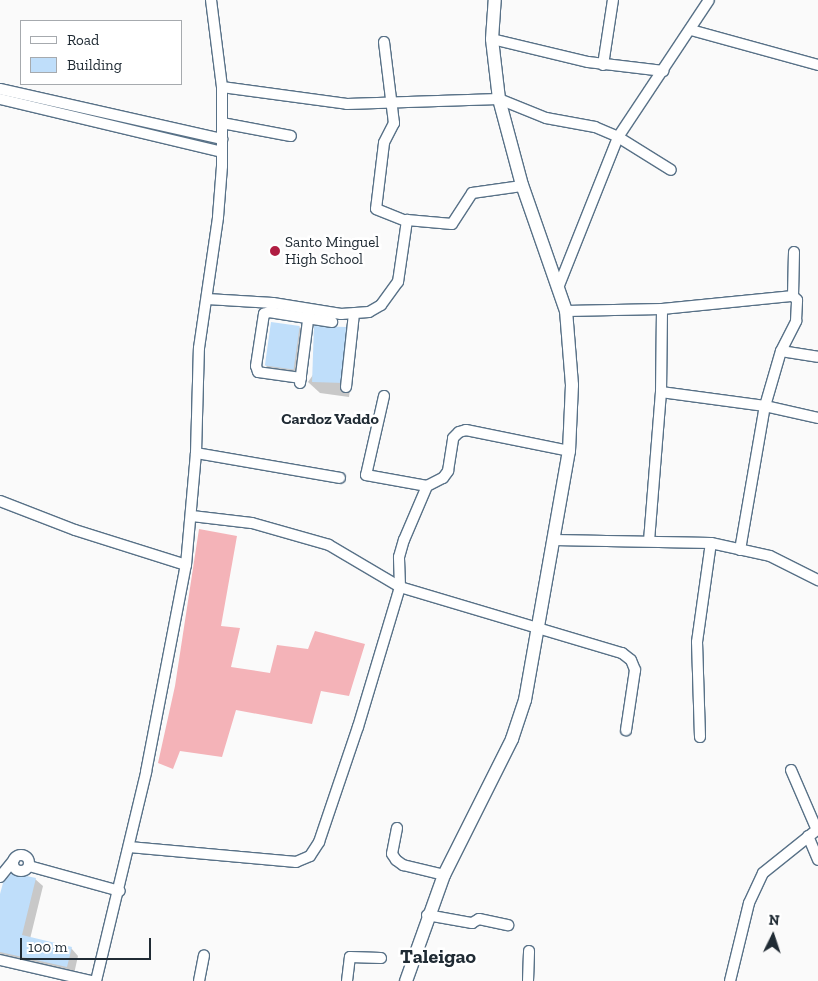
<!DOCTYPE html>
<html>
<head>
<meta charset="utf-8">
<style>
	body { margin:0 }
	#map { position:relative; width:818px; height:981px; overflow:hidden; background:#fafafa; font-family:"Zilla Slab",serif }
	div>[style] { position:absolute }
	.forest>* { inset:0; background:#f4b3b8 }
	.shadow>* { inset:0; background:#0003 }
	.building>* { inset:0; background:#bfdefa; transform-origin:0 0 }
	.roads { filter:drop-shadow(1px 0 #587187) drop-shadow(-1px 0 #587187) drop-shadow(0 1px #587187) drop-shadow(0 -1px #587187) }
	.minor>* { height:10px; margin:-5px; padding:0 5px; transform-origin:5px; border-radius:5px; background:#fff }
	.minor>.ring { margin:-5px; padding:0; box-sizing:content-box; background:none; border:10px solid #fff; border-radius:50% }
	.major>* { height:12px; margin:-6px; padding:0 6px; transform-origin:6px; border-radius:6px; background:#fff }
	.dots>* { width:14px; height:14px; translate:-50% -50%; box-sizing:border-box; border:2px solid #fff; border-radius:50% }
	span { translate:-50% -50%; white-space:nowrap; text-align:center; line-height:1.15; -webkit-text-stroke:5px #fff; paint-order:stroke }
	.poi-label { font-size:15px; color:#202b34 }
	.left { translate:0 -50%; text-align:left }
	.neighbourhood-label { font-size:16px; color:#202b34; font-weight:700 }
	.district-label { font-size:20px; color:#202b34; font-weight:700 }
	.legend { position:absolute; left:20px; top:20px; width:162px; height:65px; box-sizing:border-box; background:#fff; border:1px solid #a6aaae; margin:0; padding:6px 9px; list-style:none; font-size:15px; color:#202b34 }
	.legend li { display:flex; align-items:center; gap:10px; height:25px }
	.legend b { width:25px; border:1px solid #a6aaae }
	.north { position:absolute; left:748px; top:911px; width:50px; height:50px; -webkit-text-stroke:4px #fff; paint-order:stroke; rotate:4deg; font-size:14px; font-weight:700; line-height:20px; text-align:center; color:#202b34 }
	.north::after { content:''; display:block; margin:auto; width:18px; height:22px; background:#202b34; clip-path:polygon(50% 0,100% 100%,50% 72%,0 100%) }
	.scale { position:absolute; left:20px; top:938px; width:131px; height:22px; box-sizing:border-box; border:2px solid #202b34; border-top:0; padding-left:6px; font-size:15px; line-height:18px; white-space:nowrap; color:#202b34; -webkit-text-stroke:4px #fff; paint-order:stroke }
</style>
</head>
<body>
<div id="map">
	<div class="forest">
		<i style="clip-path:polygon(199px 529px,237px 536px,221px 626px,240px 628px,231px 667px,270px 673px,277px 645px,308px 649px,315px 631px,365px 644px,349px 696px,321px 691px,312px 724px,236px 710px,222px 757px,180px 751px,173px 769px,158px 763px,175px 686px)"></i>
	</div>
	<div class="shadow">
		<i style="clip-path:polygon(300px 327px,311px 338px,306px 381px,277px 377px,266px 366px)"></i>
		<i style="clip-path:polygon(345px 329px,356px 340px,349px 397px,320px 393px,308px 382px)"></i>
		<i style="clip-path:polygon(35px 879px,43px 886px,30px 939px,71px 948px,78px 956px,74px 974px,0 957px,0 900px)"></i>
	</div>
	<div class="building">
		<i style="left:271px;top:322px;width:29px;height:44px;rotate:8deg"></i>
		<i style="left:314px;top:326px;width:32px;height:56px;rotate:2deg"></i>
		<i style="clip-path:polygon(12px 873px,36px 878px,22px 935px,72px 947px,67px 967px,0 952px,0 894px,3px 883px)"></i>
	</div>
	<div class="roads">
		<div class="minor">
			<i style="left:691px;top:30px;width:132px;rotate:15.4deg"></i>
			<i style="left:492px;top:39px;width:99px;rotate:13.5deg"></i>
			<i style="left:588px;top:62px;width:76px;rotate:6.8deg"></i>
			<i style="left:384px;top:42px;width:82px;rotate:83deg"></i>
			<i style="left:394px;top:123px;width:22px;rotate:117deg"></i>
			<i style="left:384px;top:143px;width:66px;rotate:96.9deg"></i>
			<i style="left:376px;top:209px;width:32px;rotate:22deg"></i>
			<i style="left:603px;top:65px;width:66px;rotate:-81.3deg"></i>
			<i style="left:222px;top:87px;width:126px;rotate:7.7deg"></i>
			<i style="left:347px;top:104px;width:152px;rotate:-1.9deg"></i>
			<i style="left:499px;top:99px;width:51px;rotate:22deg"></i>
			<i style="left:546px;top:118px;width:50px;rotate:10.4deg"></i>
			<i style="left:595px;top:127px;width:25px;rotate:23deg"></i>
			<i style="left:618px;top:137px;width:62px;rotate:31.9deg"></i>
			<i style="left:0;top:89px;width:228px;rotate:12.7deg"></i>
			<i style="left:0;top:99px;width:228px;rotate:13.4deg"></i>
			<i style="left:222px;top:123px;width:70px;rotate:10.7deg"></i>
			<i style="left:558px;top:288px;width:162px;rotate:-68.3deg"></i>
			<i style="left:618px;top:137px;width:164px;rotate:-56.4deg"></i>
			<i style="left:207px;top:299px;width:66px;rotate:3.5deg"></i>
			<i style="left:273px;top:303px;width:69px;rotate:9.2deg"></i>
			<i style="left:341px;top:314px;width:28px;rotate:-4deg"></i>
			<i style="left:369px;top:312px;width:14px;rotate:-30deg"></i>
			<i style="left:381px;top:305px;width:29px;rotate:-54deg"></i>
			<i style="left:398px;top:282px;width:63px;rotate:-81.7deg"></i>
			<i style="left:407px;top:220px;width:45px;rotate:5.1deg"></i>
			<i style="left:452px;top:224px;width:37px;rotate:-57deg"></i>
			<i style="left:472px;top:193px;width:50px;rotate:-8deg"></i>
			<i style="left:566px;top:311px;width:96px;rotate:-1.2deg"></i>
			<i style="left:662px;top:309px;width:132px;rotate:-5.7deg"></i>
			<i style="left:793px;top:296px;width:44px;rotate:-88.7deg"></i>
			<i style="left:781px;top:351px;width:37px;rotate:9deg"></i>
			<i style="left:301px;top:378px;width:43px;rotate:-172.1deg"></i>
			<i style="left:258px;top:372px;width:6px;rotate:-108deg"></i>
			<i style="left:256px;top:366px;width:53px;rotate:-81.3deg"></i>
			<i style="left:264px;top:314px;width:5px;rotate:-22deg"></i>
			<i style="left:269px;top:312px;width:64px;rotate:9deg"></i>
			<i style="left:300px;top:383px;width:71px;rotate:-82.7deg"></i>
			<i style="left:346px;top:387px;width:74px;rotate:-83.8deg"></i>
			<i style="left:661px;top:392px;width:105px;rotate:7.7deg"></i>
			<i style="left:765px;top:406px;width:54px;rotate:12.8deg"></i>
			<i style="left:384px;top:396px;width:81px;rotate:102.8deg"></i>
			<i style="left:366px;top:475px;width:62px;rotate:10.2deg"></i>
			<i style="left:196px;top:453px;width:146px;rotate:9.8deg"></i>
			<i style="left:0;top:501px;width:80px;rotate:21.1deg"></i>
			<i style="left:75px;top:530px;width:116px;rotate:17.5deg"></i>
			<i style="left:192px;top:516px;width:60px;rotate:6.7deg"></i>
			<i style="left:252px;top:523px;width:80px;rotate:15.9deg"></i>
			<i style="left:329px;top:545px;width:82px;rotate:30.6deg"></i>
			<i style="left:554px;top:540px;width:157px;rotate:1.1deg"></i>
			<i style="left:711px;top:543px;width:60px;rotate:12.4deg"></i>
			<i style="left:770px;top:556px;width:54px;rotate:26.6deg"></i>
			<i style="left:649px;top:541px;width:149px;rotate:-85.4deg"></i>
			<i style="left:661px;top:392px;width:83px;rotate:-89.3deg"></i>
			<i style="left:740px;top:550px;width:146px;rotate:-80.2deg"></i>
			<i style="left:765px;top:406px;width:57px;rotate:-73.8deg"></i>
			<i style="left:781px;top:351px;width:34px;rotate:-63deg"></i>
			<i style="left:796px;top:321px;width:21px;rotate:-87deg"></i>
			<i style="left:797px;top:300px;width:6px;rotate:-135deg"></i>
			<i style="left:400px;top:587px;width:30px;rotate:-92deg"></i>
			<i style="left:399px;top:557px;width:18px;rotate:-74deg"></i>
			<i style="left:404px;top:540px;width:59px;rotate:-66.9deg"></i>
			<i style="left:427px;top:486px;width:18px;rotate:-27deg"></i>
			<i style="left:443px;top:478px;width:9px;rotate:-54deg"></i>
			<i style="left:448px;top:471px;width:33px;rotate:-81deg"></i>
			<i style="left:453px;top:438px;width:8px;rotate:-45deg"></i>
			<i style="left:459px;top:432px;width:7px;rotate:-16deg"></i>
			<i style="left:466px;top:430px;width:105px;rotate:11.5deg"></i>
			<i style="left:700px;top:737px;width:95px;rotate:-91.8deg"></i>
			<i style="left:697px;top:642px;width:100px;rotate:-82deg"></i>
			<i style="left:791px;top:770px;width:65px;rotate:66.6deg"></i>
			<i style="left:397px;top:828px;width:26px;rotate:101deg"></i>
			<i style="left:392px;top:854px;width:7px;rotate:56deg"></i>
			<i style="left:396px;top:860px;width:9px;rotate:36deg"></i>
			<i style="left:403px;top:865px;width:42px;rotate:13.7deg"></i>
			<i style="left:808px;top:836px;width:26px;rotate:67deg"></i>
			<i style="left:129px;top:847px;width:168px;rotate:5.1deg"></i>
			<i style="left:296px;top:862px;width:15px;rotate:-23deg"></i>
			<i style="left:310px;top:856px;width:17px;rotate:-57deg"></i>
			<i style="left:319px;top:842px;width:121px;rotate:-71.3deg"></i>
			<i style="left:358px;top:727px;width:146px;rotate:-73.3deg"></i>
			<i style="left:400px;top:587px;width:232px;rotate:16.6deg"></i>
			<i style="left:622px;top:653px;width:11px;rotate:38deg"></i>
			<i style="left:631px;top:660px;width:11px;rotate:68deg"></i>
			<i style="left:635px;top:670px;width:61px;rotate:98.5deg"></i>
			<i class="ring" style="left:13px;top:855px;width:6px;height:6px"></i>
			<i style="left:29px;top:866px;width:94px;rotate:15.4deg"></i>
			<i style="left:0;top:877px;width:22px;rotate:-51deg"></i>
			<i style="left:427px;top:915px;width:46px;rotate:10.1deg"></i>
			<i style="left:472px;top:923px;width:8px;rotate:-30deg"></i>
			<i style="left:479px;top:919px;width:30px;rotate:12deg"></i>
			<i style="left:0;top:960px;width:93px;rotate:13deg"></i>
			<i style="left:96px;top:981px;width:215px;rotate:-76.5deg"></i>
			<i style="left:146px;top:772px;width:211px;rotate:-79.1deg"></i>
			<i style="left:186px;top:565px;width:112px;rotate:-84.9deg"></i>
			<i style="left:196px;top:453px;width:105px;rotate:-88.4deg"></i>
			<i style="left:199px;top:348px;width:132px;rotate:-81.7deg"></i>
			<i style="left:218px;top:217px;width:51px;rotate:-85.5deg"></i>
			<i style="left:222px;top:166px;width:79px;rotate:-90deg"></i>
			<i style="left:222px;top:87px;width:88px;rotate:-97.2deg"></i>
			<i style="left:199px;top:981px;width:26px;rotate:-79deg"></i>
			<i style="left:347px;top:981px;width:24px;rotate:-83deg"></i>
			<i style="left:350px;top:957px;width:31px;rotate:2deg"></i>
			<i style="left:528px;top:981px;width:30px;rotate:-88deg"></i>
			<i style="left:730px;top:981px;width:80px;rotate:-76.3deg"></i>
			<i style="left:749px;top:903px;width:33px;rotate:-65deg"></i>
			<i style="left:763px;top:873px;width:70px;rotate:-38.7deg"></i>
		</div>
		<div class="major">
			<i style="left:406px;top:981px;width:113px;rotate:-70.3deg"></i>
			<i style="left:444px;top:875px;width:152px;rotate:-63.4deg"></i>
			<i style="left:512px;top:739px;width:41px;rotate:-71.6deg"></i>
			<i style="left:525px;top:700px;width:253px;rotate:-80deg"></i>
			<i style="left:569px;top:451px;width:66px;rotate:-87.4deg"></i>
			<i style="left:572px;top:385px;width:74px;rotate:-94.6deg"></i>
			<i style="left:566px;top:311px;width:133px;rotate:-109.2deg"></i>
			<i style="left:522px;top:185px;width:89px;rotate:-105deg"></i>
			<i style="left:499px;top:99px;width:60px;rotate:-96.7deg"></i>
			<i style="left:492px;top:39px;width:39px;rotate:-86deg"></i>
		</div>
	</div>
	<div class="dots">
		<i style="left:275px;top:251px;background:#b01d42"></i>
	</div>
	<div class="poi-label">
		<span class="left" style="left:285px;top:251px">Santo Minguel<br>High School</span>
	</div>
	<div class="neighbourhood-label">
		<span style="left:330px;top:419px">Cardoz Vaddo</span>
	</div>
	<div class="district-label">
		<span style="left:438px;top:956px">Taleigao</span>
	</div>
	<ul class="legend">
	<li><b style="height:6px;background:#fff"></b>Road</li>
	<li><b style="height:14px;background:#bfdefa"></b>Building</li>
	</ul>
	<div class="north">N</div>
	<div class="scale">100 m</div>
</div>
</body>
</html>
